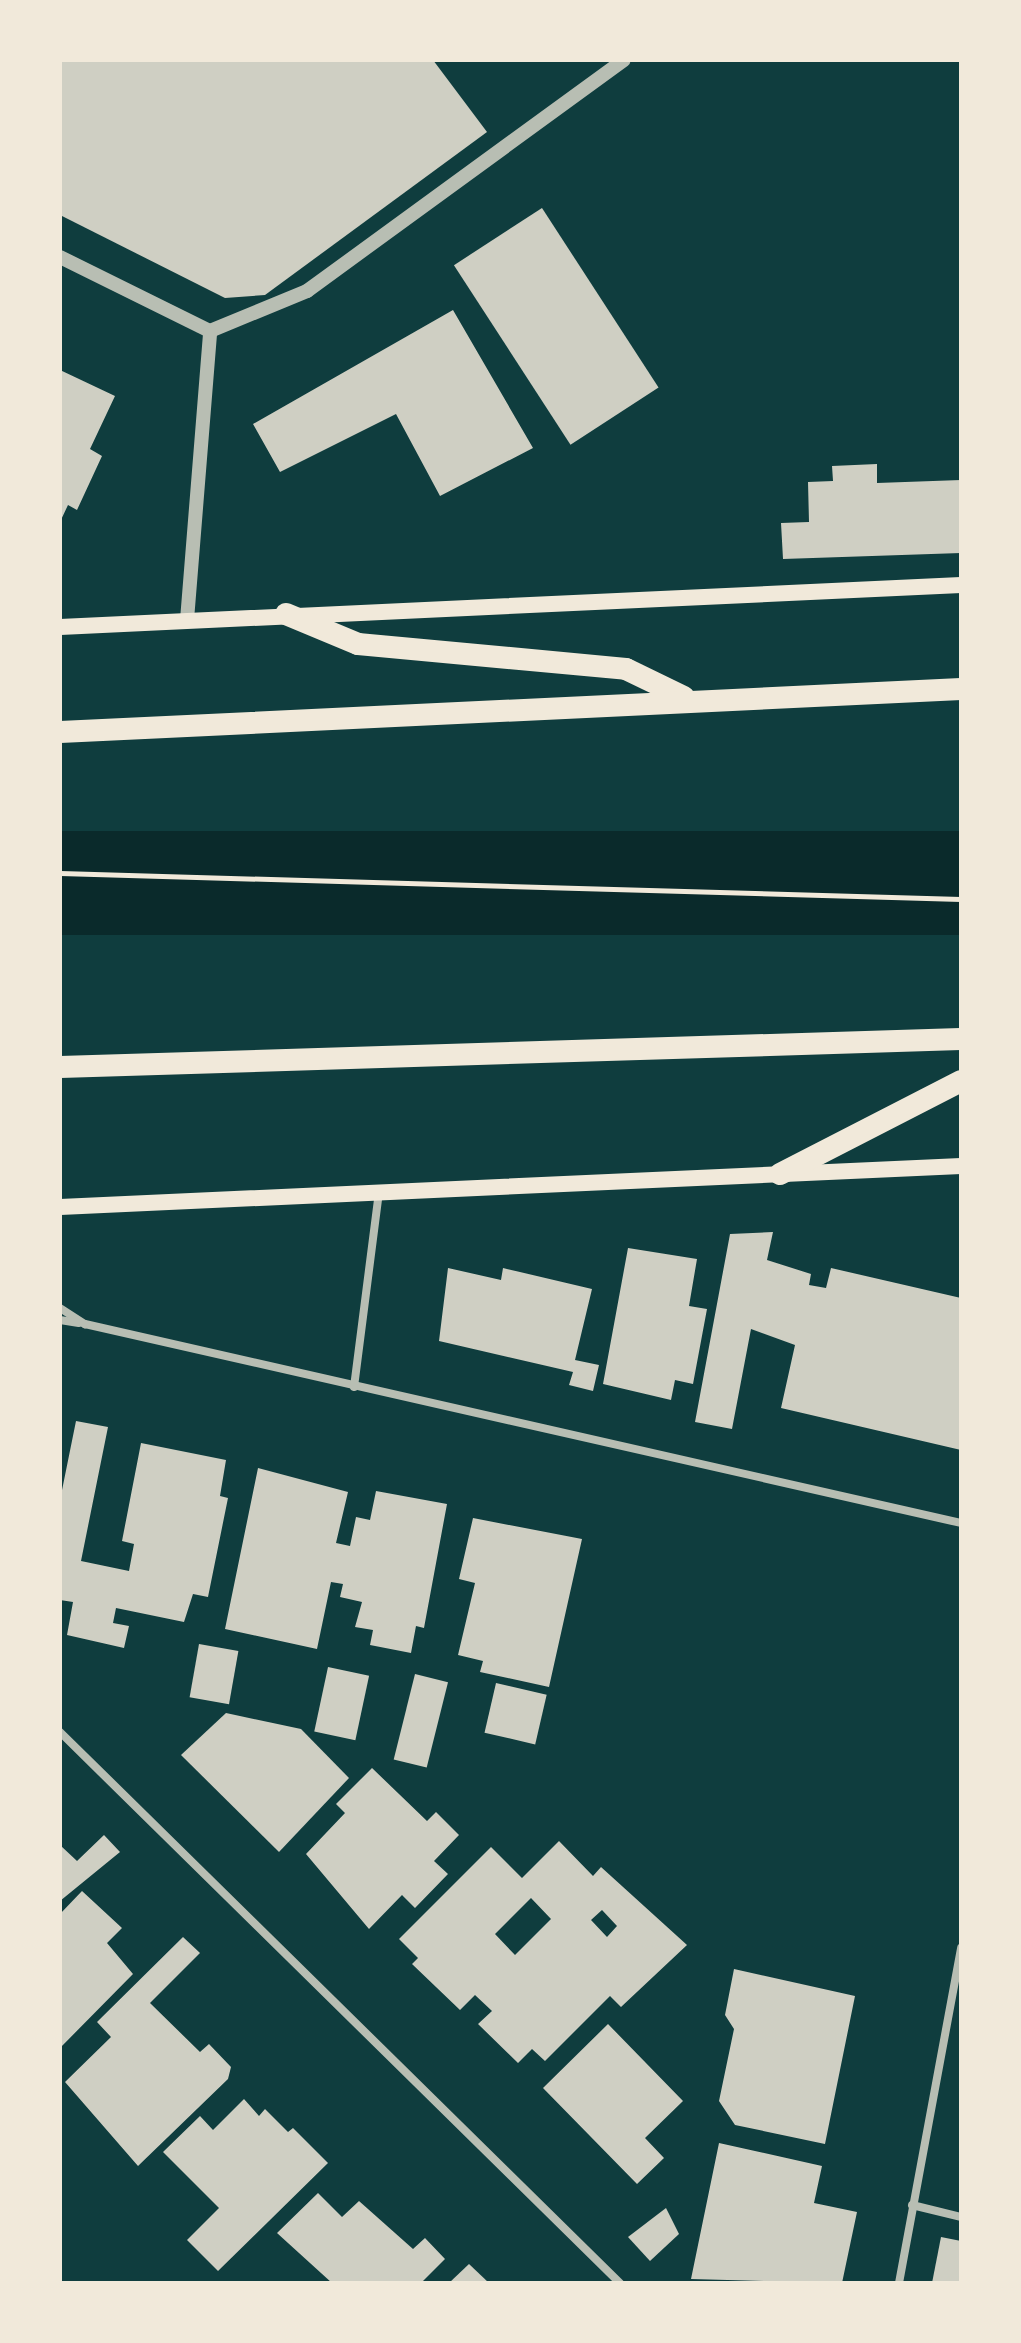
<!DOCTYPE html>
<html>
<head>
<meta charset="utf-8">
<style>
	body { margin:0 }
	#map { position:relative; width:1021px; height:2343px; overflow:hidden; background:#0f3d3e; font-family:"Space Grotesk",sans-serif }
	div>[style] { position:absolute }
	.water>* { inset:0; background:#0a2a2b; transform-origin:0 0 }
	.building>* { inset:0; background:#cfcfc3; transform-origin:0 0 }
	.path>* { height:5px; margin:-2.5px; padding:0 2.5px; transform-origin:2.5px; border-radius:2.5px; background:#f1e9da }
	.minor>* { height:8px; margin:-4px; padding:0 4px; transform-origin:4px; border-radius:4px; background:#b8beb3 }
	.tertiary>* { height:14px; margin:-7px; padding:0 7px; transform-origin:7px; border-radius:7px; background:#b8beb3 }
	.secondary>* { height:16px; margin:-8px; padding:0 8px; transform-origin:8px; border-radius:8px; background:#f1e9da }
	.trunk>* { height:22px; margin:-11px; padding:0 11px; transform-origin:11px; border-radius:11px; background:#f1e9da }
	span { translate:-50% -50%; white-space:nowrap; text-align:center; line-height:1.15; -webkit-text-stroke:7px #f1e9da; paint-order:stroke }
	.frame { position:absolute; inset:0; border:62px solid #f1e9da; pointer-events:none }
</style>
</head>
<body>
<div id="map">
	<div class="water">
		<i style="left:961px;top:831px;width:104px;height:901px;rotate:90deg"></i>
	</div>
	<div class="building">
		<i style="clip-path:polygon(60px 60px,433px 60px,487px 132px,265px 295px,225px 298px,60px 215px)"></i>
		<i style="left:542px;top:208px;width:214px;height:105px;rotate:57deg"></i>
		<i style="clip-path:polygon(453px 310px,533px 448px,440px 496px,396px 414px,280px 472px,253px 424px)"></i>
		<i style="clip-path:polygon(60px 370px,115px 396px,90px 449px,102px 456px,77px 510px,68px 505px,60px 522px)"></i>
		<i style="clip-path:polygon(877px 464px,877px 483px,961px 480px,961px 553px,783px 559px,781px 523px,809px 522px,808px 482px,833px 481px,832px 466px)"></i>
		<i style="clip-path:polygon(773px 1232px,767px 1260px,811px 1274px,809px 1285px,826px 1288px,831px 1268px,961px 1298px,961px 1450px,781px 1408px,795px 1345px,751px 1329px,732px 1429px,695px 1422px,730px 1234px)"></i>
		<i style="clip-path:polygon(628px 1248px,697px 1259px,689px 1306px,707px 1309px,693px 1384px,675px 1380px,671px 1400px,603px 1384px)"></i>
		<i style="clip-path:polygon(448px 1268px,501px 1280px,503px 1268px,592px 1289px,575px 1360px,599px 1365px,593px 1391px,569px 1385px,573px 1372px,439px 1341px)"></i>
		<i style="clip-path:polygon(76px 1421px,108px 1427px,81px 1561px,129px 1571px,134px 1544px,122px 1541px,141px 1443px,226px 1460px,220px 1496px,228px 1498px,208px 1597px,193px 1594px,184px 1622px,116px 1608px,113px 1623px,129px 1626px,124px 1648px,67px 1635px,73px 1602px,60px 1600px,60px 1500px)"></i>
		<i style="clip-path:polygon(258px 1468px,348px 1492px,336px 1543px,350px 1546px,356px 1517px,370px 1520px,376px 1491px,447px 1504px,424px 1628px,416px 1626px,411px 1653px,370px 1645px,373px 1630px,355px 1627px,362px 1602px,340px 1597px,343px 1584px,331px 1582px,317px 1649px,225px 1629px)"></i>
		<i style="clip-path:polygon(473px 1518px,582px 1539px,549px 1687px,480px 1672px,483px 1661px,458px 1655px,475px 1583px,459px 1579px)"></i>
		<i style="left:199px;top:1644px;width:40px;height:54px;rotate:10deg"></i>
		<i style="left:328px;top:1667px;width:42px;height:66px;rotate:12deg"></i>
		<i style="left:415px;top:1674px;width:34px;height:88px;rotate:14deg"></i>
		<i style="left:496px;top:1683px;width:52px;height:51px;rotate:13deg"></i>
		<i style="clip-path:polygon(226px 1713px,301px 1729px,349px 1778px,279px 1852px,181px 1755px)"></i>
		<i style="clip-path:polygon(372px 1768px,427px 1821px,436px 1812px,459px 1835px,434px 1861px,448px 1874px,415px 1908px,402px 1895px,369px 1929px,306px 1854px,345px 1813px,336px 1804px)"></i>
		<i style="clip-path:polygon(104px 1835px,120px 1852px,60px 1901px,60px 1845px,77px 1861px)"></i>
		<i style="clip-path:polygon(evenodd,559px 1841px,593px 1876px,601px 1867px,687px 1945px,621px 2007px,610px 1996px,545px 2061px,532px 2049px,518px 2063px,478px 2024px,492px 2011px,475px 1995px,460px 2010px,412px 1964px,418px 1958px,399px 1939px,491px 1847px,522px 1878px,559px 1841px,531px 1898px,551px 1919px,515px 1955px,495px 1934px,531px 1898px,559px 1841px,602px 1910px,617px 1926px,607px 1937px,591px 1920px,602px 1910px)"></i>
		<i style="clip-path:polygon(82px 1891px,122px 1928px,107px 1943px,133px 1974px,60px 2048px,60px 1914px)"></i>
		<i style="clip-path:polygon(183px 1937px,200px 1953px,150px 2003px,200px 2052px,209px 2044px,231px 2067px,228px 2079px,138px 2166px,65px 2082px,111px 2037px,97px 2022px)"></i>
		<i style="clip-path:polygon(734px 1969px,855px 1996px,825px 2144px,735px 2125px,719px 2101px,734px 2029px,725px 2015px)"></i>
		<i style="clip-path:polygon(608px 2024px,683px 2101px,645px 2138px,664px 2158px,637px 2184px,543px 2088px)"></i>
		<i style="clip-path:polygon(244px 2099px,259px 2116px,265px 2109px,288px 2132px,293px 2128px,328px 2163px,218px 2271px,187px 2240px,219px 2208px,163px 2152px,200px 2116px,213px 2130px)"></i>
		<i style="clip-path:polygon(719px 2143px,822px 2166px,814px 2203px,857px 2212px,842px 2283px,691px 2279px)"></i>
		<i style="clip-path:polygon(318px 2193px,342px 2217px,359px 2201px,413px 2249px,425px 2238px,445px 2259px,421px 2283px,332px 2283px,277px 2233px)"></i>
		<i style="clip-path:polygon(666px 2208px,679px 2234px,650px 2261px,628px 2237px)"></i>
		<i style="clip-path:polygon(941px 2237px,961px 2241px,961px 2283px,932px 2283px)"></i>
		<i style="clip-path:polygon(469px 2264px,489px 2283px,449px 2283px)"></i>
	</div>
	<div class="path">
		<i style="left:60px;top:873px;width:901px;rotate:1.65deg"></i>
	</div>
	<div class="minor">
		<i style="left:60px;top:1308px;width:30px;rotate:33deg"></i>
		<i style="left:85px;top:1324px;width:898px;rotate:12.8deg"></i>
		<i style="left:60px;top:1320px;width:19px;rotate:9deg"></i>
		<i style="left:354px;top:1387px;width:197px;rotate:-82.7deg"></i>
		<i style="left:60px;top:1732px;width:786px;rotate:44.54deg"></i>
		<i style="left:912px;top:2205px;width:50px;rotate:13.8deg"></i>
		<i style="left:899px;top:2283px;width:341px;rotate:-79.5deg"></i>
	</div>
	<div class="tertiary">
		<i style="left:60px;top:257px;width:167px;rotate:26.3deg"></i>
		<i style="left:210px;top:331px;width:105px;rotate:-22.4deg"></i>
		<i style="left:307px;top:291px;width:392px;rotate:-36.1deg"></i>
		<i style="left:187px;top:620px;width:290px;rotate:-85.4deg"></i>
	</div>
	<div class="secondary">
		<i style="left:60px;top:627px;width:902px;rotate:-2.67deg"></i>
		<i style="left:60px;top:1207px;width:902px;rotate:-2.61deg"></i>
	</div>
	<div class="trunk">
		<i style="left:286px;top:614px;width:78px;rotate:22.6deg"></i>
		<i style="left:358px;top:644px;width:269px;rotate:5.3deg"></i>
		<i style="left:626px;top:669px;width:64px;rotate:25.8deg"></i>
		<i style="left:60px;top:732px;width:902px;rotate:-2.73deg"></i>
		<i style="left:60px;top:1067px;width:901px;rotate:-1.78deg"></i>
		<i style="left:780px;top:1174px;width:203px;rotate:-27.2deg"></i>
	</div>
	<div class="frame"></div>
</div>
</body>
</html>
